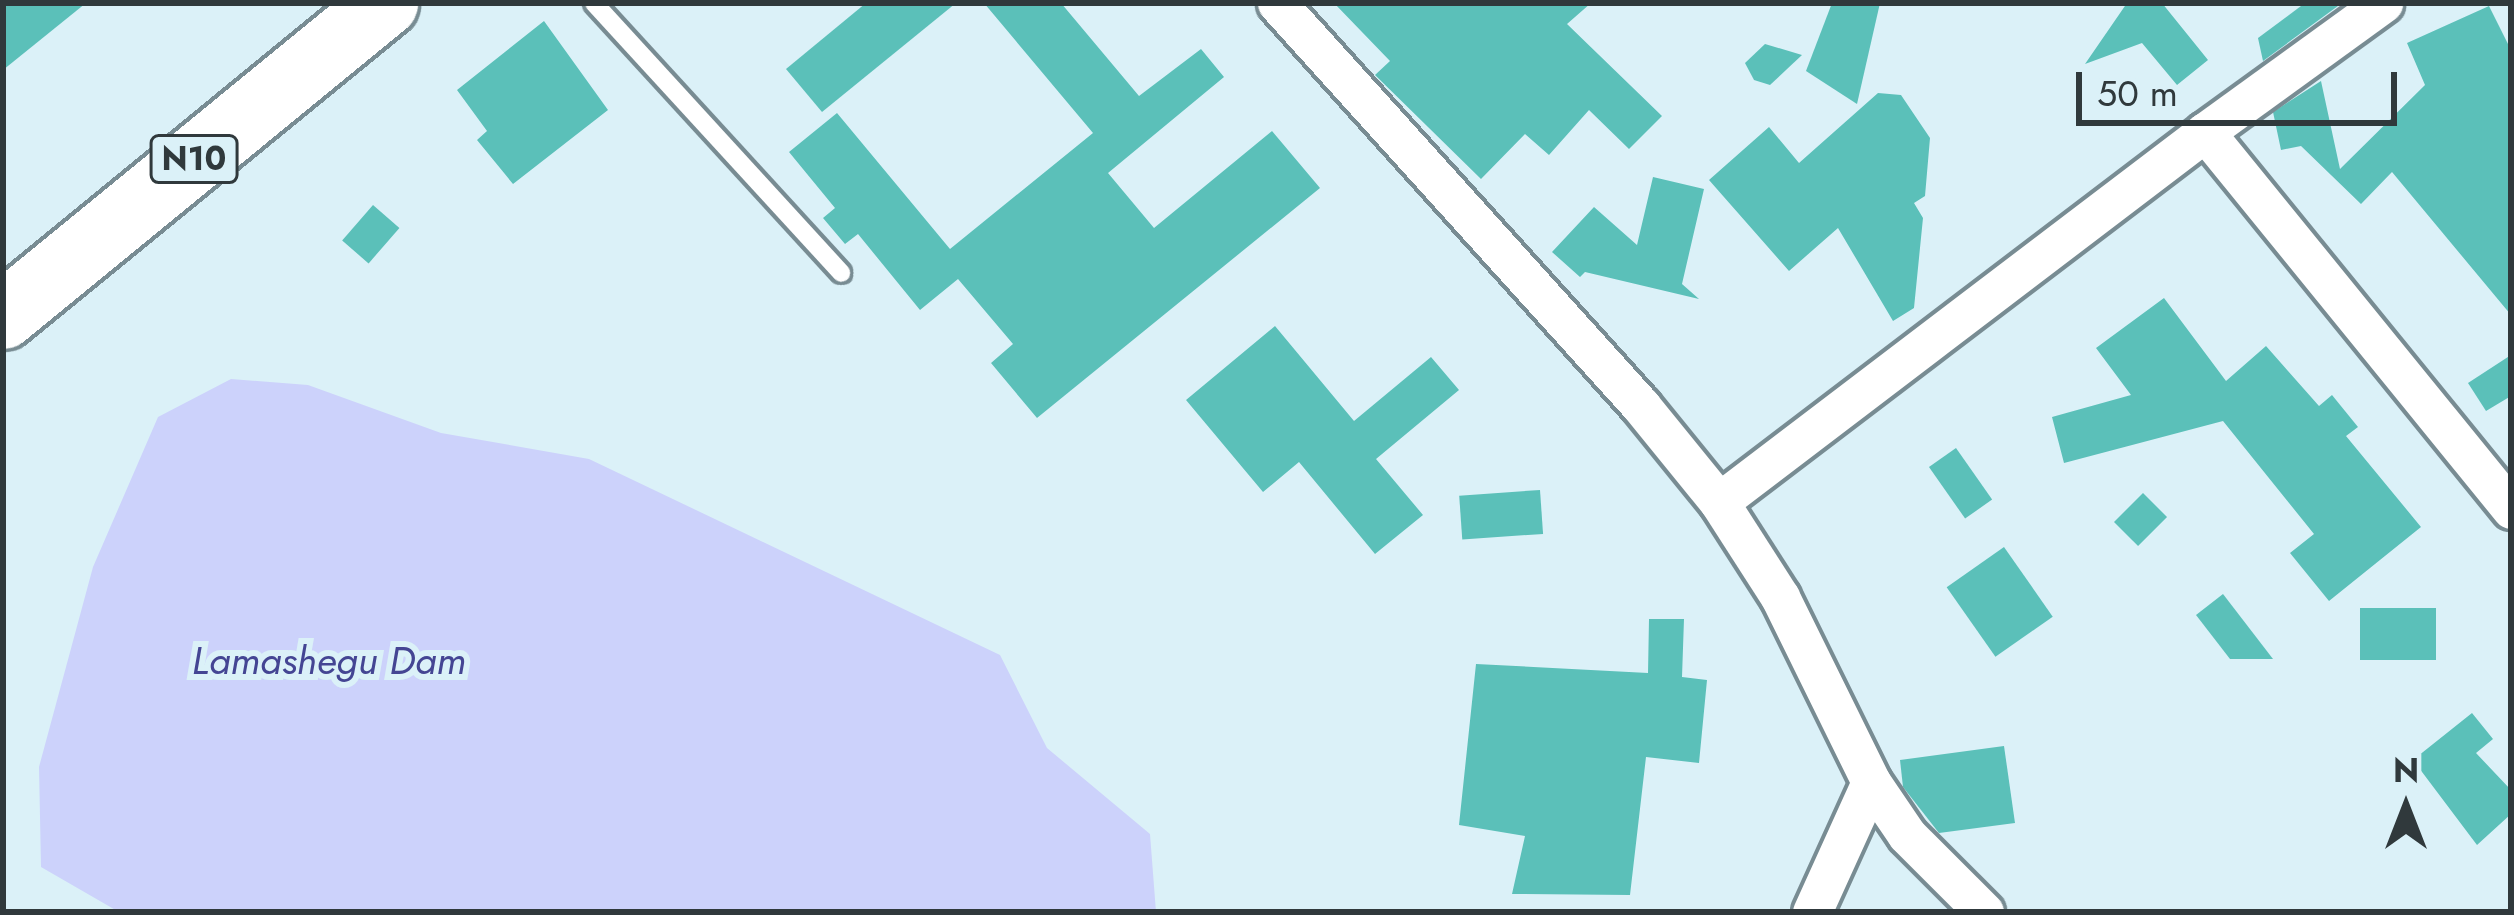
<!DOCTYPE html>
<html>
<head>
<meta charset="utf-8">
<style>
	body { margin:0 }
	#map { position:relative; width:2514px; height:915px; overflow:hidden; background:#dbf1f8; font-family:Jost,sans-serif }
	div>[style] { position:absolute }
	.water>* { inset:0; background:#ccd2fb }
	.building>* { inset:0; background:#5bc0b9; transform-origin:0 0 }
	.roads { filter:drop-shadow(3px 0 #788c93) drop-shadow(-3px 0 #788c93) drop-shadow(0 3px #788c93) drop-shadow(0 -3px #788c93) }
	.lane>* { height:18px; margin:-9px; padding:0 9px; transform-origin:9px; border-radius:9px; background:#fff }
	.street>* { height:39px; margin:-19.5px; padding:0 19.5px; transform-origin:19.5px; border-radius:19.5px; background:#fff }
	.highway>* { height:66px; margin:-33px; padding:0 33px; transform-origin:33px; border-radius:33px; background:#fff }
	span { translate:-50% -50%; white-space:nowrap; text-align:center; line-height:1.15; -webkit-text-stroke:12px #dbf1f8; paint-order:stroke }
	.shield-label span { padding:3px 9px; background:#dbf1f8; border:3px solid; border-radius:9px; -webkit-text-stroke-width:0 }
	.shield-label { font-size:33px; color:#30393c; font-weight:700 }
	.water-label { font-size:39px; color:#444593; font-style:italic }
	.frame { position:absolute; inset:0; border:6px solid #30393c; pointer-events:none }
	.north { position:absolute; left:2346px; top:747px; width:120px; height:120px; -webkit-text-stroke:9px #dbf1f8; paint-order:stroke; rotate:0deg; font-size:33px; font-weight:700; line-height:48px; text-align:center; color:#30393c }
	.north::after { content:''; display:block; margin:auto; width:42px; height:54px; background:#30393c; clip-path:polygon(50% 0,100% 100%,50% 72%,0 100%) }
	.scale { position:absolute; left:2076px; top:72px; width:321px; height:54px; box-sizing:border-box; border:6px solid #30393c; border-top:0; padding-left:15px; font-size:36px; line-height:42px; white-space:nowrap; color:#30393c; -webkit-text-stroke:9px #dbf1f8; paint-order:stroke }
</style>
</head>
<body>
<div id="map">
	<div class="water">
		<i style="clip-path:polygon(231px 379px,308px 385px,441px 433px,589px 459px,1000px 655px,1047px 748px,1150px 834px,1156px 912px,119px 912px,41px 867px,39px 767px,93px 567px,158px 417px)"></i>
	</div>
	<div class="building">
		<i style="clip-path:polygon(3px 3px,86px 3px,3px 70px)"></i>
		<i style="clip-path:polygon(866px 3px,956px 3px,822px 112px,786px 69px)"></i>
		<i style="clip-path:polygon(984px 3px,1061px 3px,1139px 96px,1201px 49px,1224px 77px,1108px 173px,1154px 228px,1272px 131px,1320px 188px,1037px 418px,991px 363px,1013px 344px,958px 279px,920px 310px,858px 234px,845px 244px,823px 218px,835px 208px,789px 152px,837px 113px,950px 249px,1093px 133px)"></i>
		<i style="clip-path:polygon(1334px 3px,1591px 3px,1567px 24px,1662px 116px,1629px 149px,1589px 110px,1549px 155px,1525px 134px,1481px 179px,1375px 75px,1390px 61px)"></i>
		<i style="clip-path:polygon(1832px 3px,1880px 3px,1857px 104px,1806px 71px)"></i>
		<i style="clip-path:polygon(2127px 3px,2162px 3px,2208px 60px,2177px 85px,2142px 43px,2085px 64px)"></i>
		<i style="clip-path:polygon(2305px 3px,2342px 3px,2263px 61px,2258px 38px)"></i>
		<i style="clip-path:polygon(2489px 6px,2511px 50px,2511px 315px,2392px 172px,2361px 204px,2301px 146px,2281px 150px,2273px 112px,2321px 81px,2340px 169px,2425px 85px,2407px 43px)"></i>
		<i style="clip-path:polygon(544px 21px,608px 110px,513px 184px,477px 140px,487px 131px,457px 90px)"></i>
		<i style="clip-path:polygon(1765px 44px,1802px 55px,1770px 85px,1754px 80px,1745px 63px)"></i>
		<i style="clip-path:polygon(1878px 93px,1901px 95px,1930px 138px,1925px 196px,1914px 203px,1923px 218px,1914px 308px,1893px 321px,1838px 228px,1789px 271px,1709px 180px,1769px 127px,1799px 163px)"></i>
		<i style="clip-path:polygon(1653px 177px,1704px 189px,1682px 284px,1699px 299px,1585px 272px,1580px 277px,1552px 252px,1594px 207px,1637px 245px)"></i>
		<i style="left:373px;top:205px;width:35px;height:47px;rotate:41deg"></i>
		<i style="clip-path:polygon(2164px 298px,2226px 381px,2266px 346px,2319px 406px,2332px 395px,2358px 427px,2346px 436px,2421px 527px,2329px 601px,2290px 553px,2314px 534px,2223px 421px,2064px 463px,2052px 417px,2131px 395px,2096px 348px)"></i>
		<i style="clip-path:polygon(1275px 326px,1354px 421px,1431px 357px,1459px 390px,1376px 459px,1423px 515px,1375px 554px,1299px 462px,1263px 492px,1186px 400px)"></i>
		<i style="clip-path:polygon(2511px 355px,2511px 396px,2486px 411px,2468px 383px)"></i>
		<i style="left:1956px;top:448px;width:63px;height:33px;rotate:55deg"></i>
		<i style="left:1540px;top:490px;width:44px;height:81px;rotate:86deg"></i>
		<i style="left:2143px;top:493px;width:34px;height:41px;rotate:45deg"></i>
		<i style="left:2004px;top:547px;width:85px;height:70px;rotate:55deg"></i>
		<i style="clip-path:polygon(2223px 594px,2273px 659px,2230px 659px,2196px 615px)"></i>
		<i style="left:2360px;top:608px;width:76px;height:52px"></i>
		<i style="clip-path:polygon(1649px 619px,1684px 619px,1682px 677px,1707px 680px,1699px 763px,1646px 757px,1630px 895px,1512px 894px,1525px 836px,1459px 825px,1476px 664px,1648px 673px)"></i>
		<i style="clip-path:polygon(2472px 713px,2493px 739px,2476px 753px,2511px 790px,2511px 814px,2477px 845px,2413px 760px)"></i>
		<i style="clip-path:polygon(2004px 746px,2015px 823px,1939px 833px,1903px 787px,1900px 760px)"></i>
	</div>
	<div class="roads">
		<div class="lane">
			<i style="left:594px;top:3px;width:366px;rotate:47.5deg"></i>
		</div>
		<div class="street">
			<i style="left:1277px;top:3px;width:543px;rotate:47.91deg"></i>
			<i style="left:1641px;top:406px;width:124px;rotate:50.9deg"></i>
			<i style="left:1719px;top:502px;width:113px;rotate:57.3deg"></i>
			<i style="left:1780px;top:597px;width:206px;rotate:63.8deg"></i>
			<i style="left:1871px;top:782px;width:143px;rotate:114.4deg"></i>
			<i style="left:2205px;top:132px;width:220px;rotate:-35.9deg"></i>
			<i style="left:1719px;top:502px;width:611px;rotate:-37.28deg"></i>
			<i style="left:2205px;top:132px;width:486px;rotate:50.9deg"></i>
			<i style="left:1871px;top:782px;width:64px;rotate:55.8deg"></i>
			<i style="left:1907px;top:835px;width:109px;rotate:45deg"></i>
		</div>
		<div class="highway">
			<i style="left:3px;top:316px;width:494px;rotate:-39.3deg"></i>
		</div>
	</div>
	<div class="shield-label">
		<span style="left:194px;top:159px">N10</span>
	</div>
	<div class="water-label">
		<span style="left:329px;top:661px">Lamashegu Dam</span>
	</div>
	<div class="frame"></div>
	<div class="north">N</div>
	<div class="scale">50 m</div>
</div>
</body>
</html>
